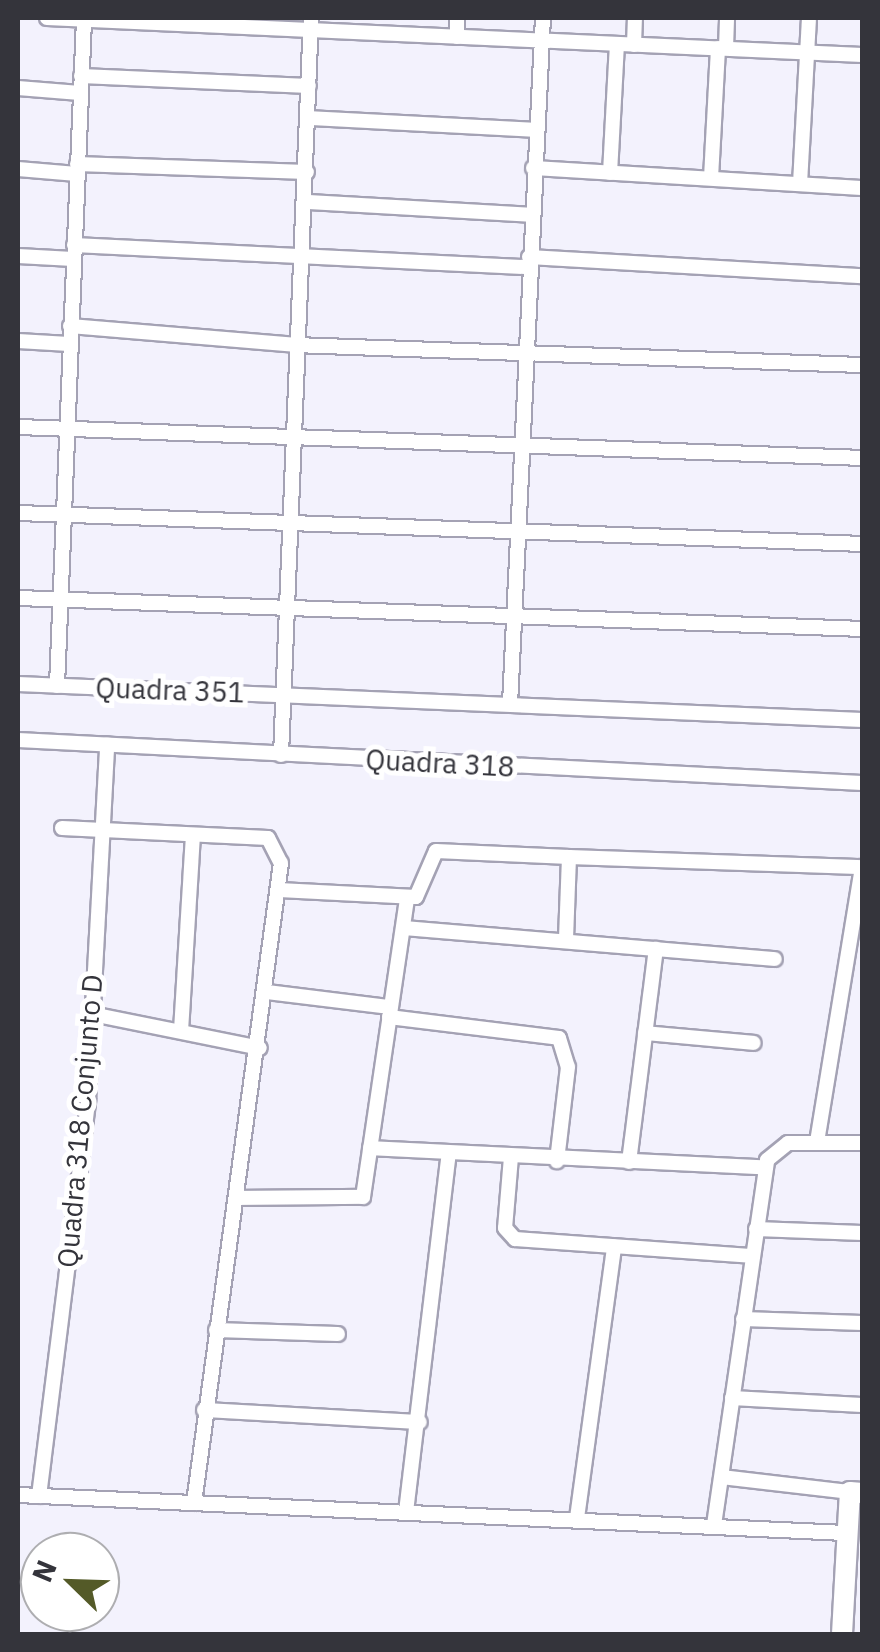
<!DOCTYPE html>
<html>
<head>
<meta charset="utf-8">
<style>
	body { margin:0 }
	#map { position:relative; width:880px; height:1652px; overflow:hidden; background:#f3f2fd; font-family:"IBM Plex Sans",sans-serif }
	div>[style] { position:absolute }
	.roads { filter:drop-shadow(2px 0 #a4a2b4) drop-shadow(-2px 0 #a4a2b4) drop-shadow(0 2px #a4a2b4) drop-shadow(0 -2px #a4a2b4) }
	.street>* { height:14px; margin:-7px; padding:0 7px; transform-origin:7px; border-radius:7px; background:#fff }
	.secondary>* { height:20px; margin:-10px; padding:0 10px; transform-origin:10px; border-radius:10px; background:#fff }
	span { translate:-50% -50%; white-space:nowrap; text-align:center; line-height:1.15; -webkit-text-stroke:10px #fff; paint-order:stroke }
	.street-label { font-size:28px; color:#34343b }
	.frame { position:absolute; inset:0; border:20px solid #34343b; pointer-events:none }
	.north { position:absolute; left:20px; top:1532px; width:100px; height:100px; box-sizing:border-box; background:#fff; border:2px solid #aeaeb1; border-radius:50%; rotate:293deg; font-size:28px; font-weight:700; line-height:40px; text-align:center; color:#34343b }
	.north::after { content:''; display:block; margin:auto; width:35px; height:45px; background:#545a28; clip-path:polygon(50% 0,100% 100%,50% 72%,0 100%) }
</style>
</head>
<body>
<div id="map">
	<div class="roads">
		<div class="street">
			<i style="left:47px;top:18px;width:816px;rotate:2.6deg"></i>
			<i style="left:457px;top:37px;width:19px;rotate:-90deg"></i>
			<i style="left:634px;top:45px;width:27px;rotate:-88deg"></i>
			<i style="left:726px;top:48px;width:30px;rotate:-88deg"></i>
			<i style="left:81px;top:76px;width:228px;rotate:2.5deg"></i>
			<i style="left:18px;top:88px;width:62px;rotate:4.6deg"></i>
			<i style="left:309px;top:118px;width:227px;rotate:3deg"></i>
			<i style="left:77px;top:164px;width:230px;rotate:2deg"></i>
			<i style="left:533px;top:168px;width:330px;rotate:3.5deg"></i>
			<i style="left:18px;top:169px;width:59px;rotate:4.8deg"></i>
			<i style="left:610px;top:173px;width:129px;rotate:-86.9deg"></i>
			<i style="left:711px;top:178px;width:130px;rotate:-86.9deg"></i>
			<i style="left:800px;top:184px;width:166px;rotate:-86.9deg"></i>
			<i style="left:307px;top:202px;width:225px;rotate:3.3deg"></i>
			<i style="left:74px;top:245px;width:456px;rotate:2.8deg"></i>
			<i style="left:18px;top:256px;width:55px;rotate:3.1deg"></i>
			<i style="left:529px;top:257px;width:334px;rotate:3.3deg"></i>
			<i style="left:70px;top:326px;width:225px;rotate:4.8deg"></i>
			<i style="left:294px;top:345px;width:568px;rotate:2.02deg"></i>
			<i style="left:18px;top:341px;width:51px;rotate:3.4deg"></i>
			<i style="left:18px;top:427px;width:845px;rotate:2.1deg"></i>
			<i style="left:18px;top:513px;width:845px;rotate:2.1deg"></i>
			<i style="left:18px;top:598px;width:845px;rotate:2.1deg"></i>
			<i style="left:18px;top:684px;width:845px;rotate:2.44deg"></i>
			<i style="left:57px;top:686px;width:667px;rotate:-87.68deg"></i>
			<i style="left:510px;top:704px;width:687px;rotate:-87.25deg"></i>
			<i style="left:18px;top:740px;width:845px;rotate:2.92deg"></i>
			<i style="left:281px;top:755px;width:738px;rotate:-87.67deg"></i>
			<i style="left:62px;top:828px;width:206px;rotate:2.8deg"></i>
			<i style="left:268px;top:838px;width:28px;rotate:63deg"></i>
			<i style="left:281px;top:863px;width:646px;rotate:97.74deg"></i>
			<i style="left:569px;top:857px;width:289px;rotate:2deg"></i>
			<i style="left:279px;top:890px;width:137px;rotate:2.9deg"></i>
			<i style="left:416px;top:897px;width:50px;rotate:-66.5deg"></i>
			<i style="left:436px;top:851px;width:133px;rotate:2.6deg"></i>
			<i style="left:569px;top:857px;width:83px;rotate:92.1deg"></i>
			<i style="left:405px;top:928px;width:371px;rotate:4.8deg"></i>
			<i style="left:267px;top:992px;width:124px;rotate:7deg"></i>
			<i style="left:92px;top:1014px;width:171px;rotate:11.4deg"></i>
			<i style="left:389px;top:1017px;width:171px;rotate:7deg"></i>
			<i style="left:559px;top:1038px;width:30px;rotate:73deg"></i>
			<i style="left:568px;top:1067px;width:95px;rotate:96.7deg"></i>
			<i style="left:181px;top:1031px;width:195px;rotate:-86.5deg"></i>
			<i style="left:645px;top:1033px;width:109px;rotate:5.2deg"></i>
			<i style="left:817px;top:1142px;width:279px;rotate:-80.7deg"></i>
			<i style="left:370px;top:1148px;width:395px;rotate:2.8deg"></i>
			<i style="left:511px;top:1157px;width:71px;rotate:94.8deg"></i>
			<i style="left:505px;top:1228px;width:15px;rotate:48deg"></i>
			<i style="left:515px;top:1239px;width:236px;rotate:4.1deg"></i>
			<i style="left:629px;top:1162px;width:215px;rotate:-82.8deg"></i>
			<i style="left:238px;top:1198px;width:125px;rotate:-0.5deg"></i>
			<i style="left:363px;top:1197px;width:302px;rotate:-81.6deg"></i>
			<i style="left:756px;top:1229px;width:106px;rotate:2.2deg"></i>
			<i style="left:743px;top:1319px;width:119px;rotate:1.9deg"></i>
			<i style="left:216px;top:1330px;width:122px;rotate:1.9deg"></i>
			<i style="left:732px;top:1398px;width:130px;rotate:3.1deg"></i>
			<i style="left:204px;top:1410px;width:216px;rotate:3.2deg"></i>
			<i style="left:722px;top:1477px;width:129px;rotate:6.7deg"></i>
			<i style="left:18px;top:1495px;width:829px;rotate:2.63deg"></i>
			<i style="left:39px;top:1496px;width:399px;rotate:-82.9deg"></i>
			<i style="left:88px;top:1100px;width:356px;rotate:-86.9deg"></i>
			<i style="left:406px;top:1512px;width:361px;rotate:-83.2deg"></i>
			<i style="left:577px;top:1518px;width:274px;rotate:-82.2deg"></i>
			<i style="left:714px;top:1525px;width:369px;rotate:-81.7deg"></i>
			<i style="left:767px;top:1160px;width:27px;rotate:-39deg"></i>
			<i style="left:788px;top:1143px;width:74px"></i>
		</div>
		<div class="secondary">
			<i style="left:842px;top:1634px;width:142px;rotate:-86.8deg"></i>
			<i style="left:850px;top:1492px;width:12px;rotate:5deg"></i>
		</div>
	</div>
	<div class="street-label">
		<span style="left:170px;top:690px;rotate:2deg">Quadra 351</span>
		<span style="left:440px;top:763px;rotate:3deg">Quadra 318</span>
		<span style="left:80px;top:1121px;rotate:-85deg">Quadra 318 Conjunto D</span>
	</div>
	<div class="frame"></div>
	<div class="north">N</div>
</div>
</body>
</html>
